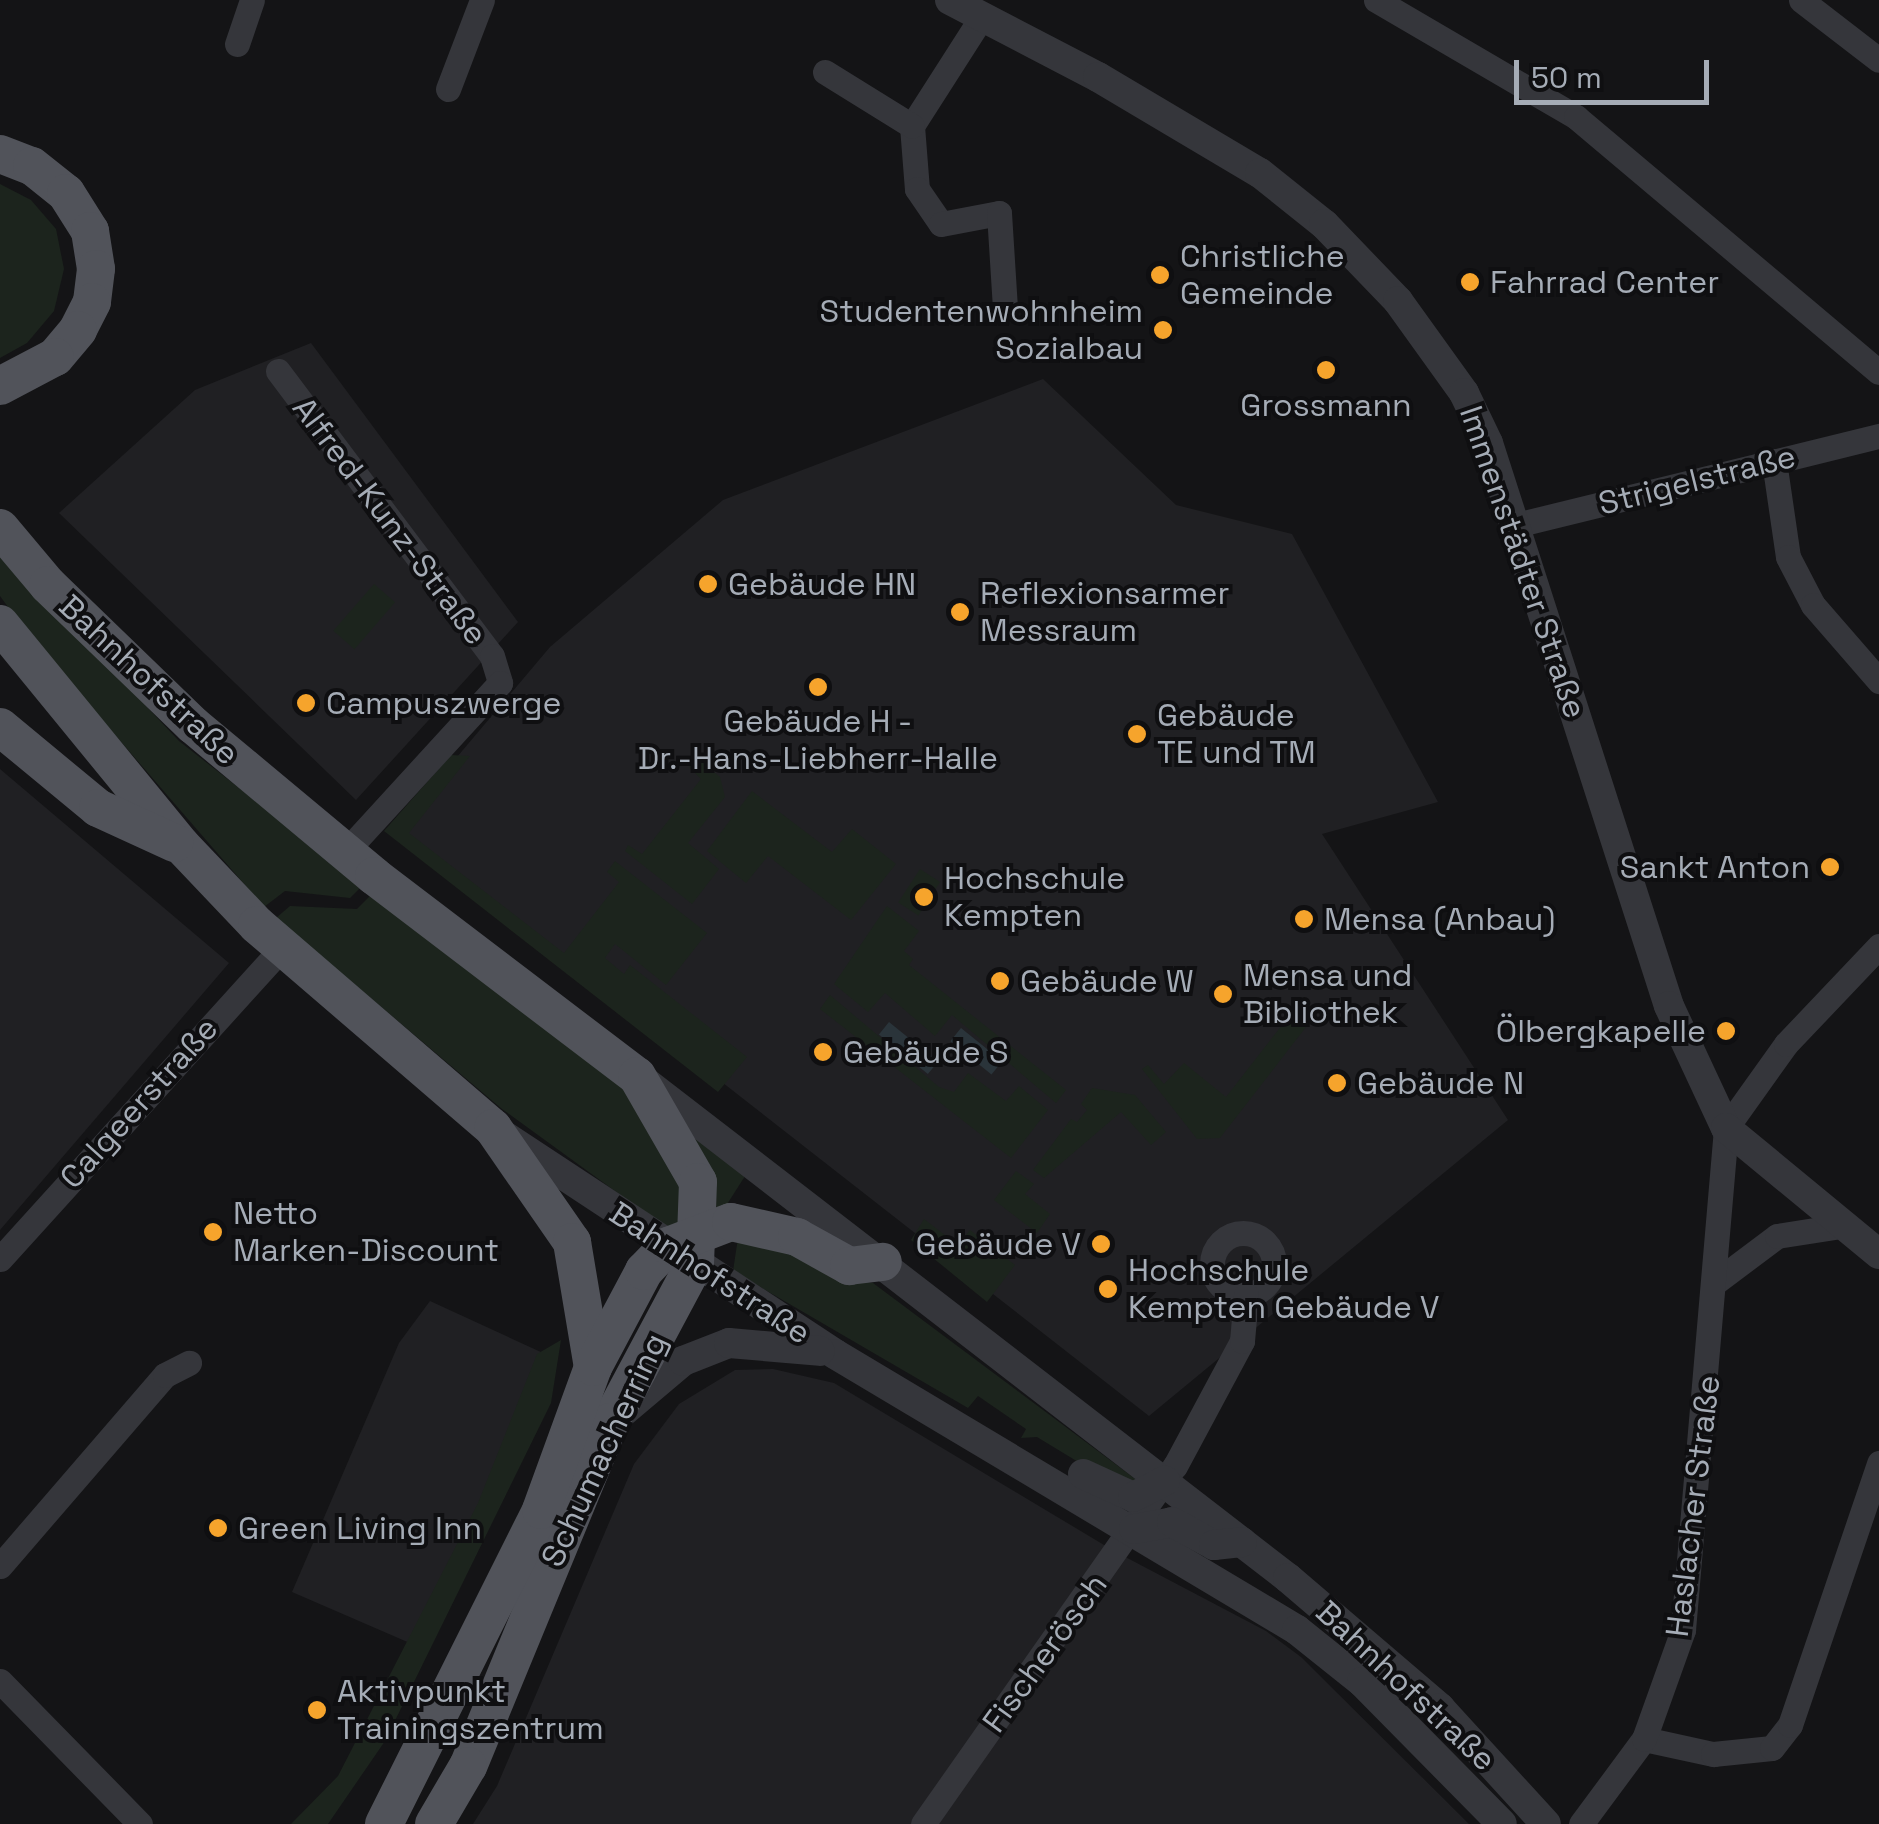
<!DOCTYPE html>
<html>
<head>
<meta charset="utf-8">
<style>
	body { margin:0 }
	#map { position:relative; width:1879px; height:1824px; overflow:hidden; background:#141416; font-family:"Space Grotesk",sans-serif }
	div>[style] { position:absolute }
	.built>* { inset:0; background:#202023 }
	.green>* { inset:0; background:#1c241d; transform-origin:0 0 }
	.water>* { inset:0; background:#2a343a; transform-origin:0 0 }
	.minor>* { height:25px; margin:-12.5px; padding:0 12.5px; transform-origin:12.5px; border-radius:12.5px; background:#35363b }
	.minor>.ring { margin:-12.5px; padding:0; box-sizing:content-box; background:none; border:25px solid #35363b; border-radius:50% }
	.tertiary>* { height:30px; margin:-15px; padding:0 15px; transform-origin:15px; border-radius:15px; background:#35363b }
	.primary>* { height:38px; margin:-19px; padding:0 19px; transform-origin:19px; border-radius:19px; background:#51535a }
	.dots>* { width:28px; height:28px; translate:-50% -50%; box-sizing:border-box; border:5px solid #0f0f11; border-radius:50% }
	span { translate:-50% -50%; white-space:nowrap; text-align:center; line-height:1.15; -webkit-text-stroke:8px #0f0f11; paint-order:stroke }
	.poi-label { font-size:32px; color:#a5acb6 }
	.left { translate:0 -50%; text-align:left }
	.right { translate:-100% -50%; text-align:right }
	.street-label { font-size:32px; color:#a5acb6 }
	.scale { position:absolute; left:1514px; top:60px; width:195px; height:45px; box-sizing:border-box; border:5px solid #a5acb6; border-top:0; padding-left:12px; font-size:30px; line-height:35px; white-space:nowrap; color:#a5acb6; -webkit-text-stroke:8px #0f0f11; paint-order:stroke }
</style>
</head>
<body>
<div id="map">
	<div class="built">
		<i style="clip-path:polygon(311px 343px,518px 622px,356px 800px,59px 513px,195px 390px)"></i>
		<i style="clip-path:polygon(1043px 379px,1176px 505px,1292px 534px,1438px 802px,1322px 834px,1508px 1120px,1149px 1416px,397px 828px,550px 647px,723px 500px)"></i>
		<i style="clip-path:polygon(0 769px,229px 963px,0 1230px)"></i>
		<i style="clip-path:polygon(430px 1301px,543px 1353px,419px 1647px,292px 1592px,399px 1343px)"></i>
		<i style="clip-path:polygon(773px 1369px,834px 1383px,1114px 1551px,1266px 1631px,1301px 1657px,1469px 1824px,473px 1824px,497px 1786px,634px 1464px,679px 1404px,735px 1370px)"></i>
	</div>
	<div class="green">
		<i style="clip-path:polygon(0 184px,31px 200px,56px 229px,64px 269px,54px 311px,27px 343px,0 358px)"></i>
		<i style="clip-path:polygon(0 551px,179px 741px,363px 885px,350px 898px,285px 891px,264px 907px,26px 632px,0 596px)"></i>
		<i style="left:374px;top:584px;width:28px;height:62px;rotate:41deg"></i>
		<i style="clip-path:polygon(451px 755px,470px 756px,409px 833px,564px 953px,619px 882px,607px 872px,615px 861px,707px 933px,666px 985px,615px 944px,605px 958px,624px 974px,630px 965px,747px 1057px,718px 1092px,384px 831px)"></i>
		<i style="clip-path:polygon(697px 758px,720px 777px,725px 797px,688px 843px,719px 869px,692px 904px,625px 851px,628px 845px,642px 854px,701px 779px,689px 767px)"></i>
		<i style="clip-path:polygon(752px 791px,832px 852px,852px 829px,896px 864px,851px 920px,768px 856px,746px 883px,707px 851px)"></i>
		<i style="left:920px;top:869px;width:24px;height:40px;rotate:33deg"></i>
		<i style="clip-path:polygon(374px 892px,625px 1089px,682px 1186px,686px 1223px,670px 1231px,502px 1109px,276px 918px,290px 906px,357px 909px)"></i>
		<i style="clip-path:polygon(887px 906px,919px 931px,904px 951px,913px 959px,909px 965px,1066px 1090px,1056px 1103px,952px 1015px,935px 1036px,885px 993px,868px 1012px,834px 984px)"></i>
		<i style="clip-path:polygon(830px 995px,939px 1087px,954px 1092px,968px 1073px,1006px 1101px,1019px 1086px,1048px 1110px,1011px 1158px,820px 1009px)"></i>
		<i style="clip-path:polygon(1297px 1006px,1313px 1018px,1220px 1138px,1197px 1139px,1142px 1069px,1148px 1065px,1164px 1084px,1184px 1063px,1226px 1097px)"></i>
		<i style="clip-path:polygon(1092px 1088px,1135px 1095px,1166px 1132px,1151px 1145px,1121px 1112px,1044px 1178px,1033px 1170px,1071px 1119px,1077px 1122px,1087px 1110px,1081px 1104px)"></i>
		<i style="clip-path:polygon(693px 1131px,747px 1173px,724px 1209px,710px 1205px,688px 1137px)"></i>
		<i style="clip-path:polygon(1016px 1171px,1034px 1184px,1025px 1194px,1050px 1214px,1037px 1233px,994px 1200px)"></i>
		<i style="clip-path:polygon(924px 1219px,958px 1245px,970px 1230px,1015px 1265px,987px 1302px,911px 1240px)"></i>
		<i style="clip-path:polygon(738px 1238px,791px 1248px,839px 1279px,873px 1283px,1138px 1481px,1116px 1485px,1037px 1437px,1021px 1438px,1026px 1429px,978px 1396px,968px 1408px,733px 1271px)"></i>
		<i style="clip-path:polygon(561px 1340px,551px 1403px,385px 1741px,328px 1824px,291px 1824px,338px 1776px,478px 1503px,537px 1354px)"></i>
	</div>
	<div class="water">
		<i style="left:889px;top:1022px;width:63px;height:16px;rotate:39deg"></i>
		<i style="left:961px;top:1028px;width:53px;height:17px;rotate:39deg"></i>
	</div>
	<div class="minor">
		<i style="left:1376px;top:0;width:232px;rotate:30.3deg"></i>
		<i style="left:1576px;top:117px;width:396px;rotate:40.1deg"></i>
		<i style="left:1801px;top:0;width:98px;rotate:37.6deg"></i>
		<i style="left:981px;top:18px;width:128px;rotate:122.6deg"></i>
		<i style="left:912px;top:126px;width:63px;rotate:85.5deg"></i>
		<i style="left:917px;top:189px;width:42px;rotate:55.6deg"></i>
		<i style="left:941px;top:224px;width:59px;rotate:-10.7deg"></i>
		<i style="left:999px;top:213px;width:95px;rotate:86.4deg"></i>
		<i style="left:237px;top:44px;width:46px;rotate:-71.2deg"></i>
		<i style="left:825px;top:72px;width:102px;rotate:31.8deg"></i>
		<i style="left:448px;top:89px;width:95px;rotate:-69.1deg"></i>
		<i style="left:278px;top:371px;width:356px;rotate:53.1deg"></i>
		<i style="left:492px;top:656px;width:28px;rotate:73deg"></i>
		<i style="left:500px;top:683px;width:229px;rotate:132.5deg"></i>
		<i style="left:1774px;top:461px;width:97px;rotate:81.7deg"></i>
		<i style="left:1788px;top:557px;width:54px;rotate:62.5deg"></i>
		<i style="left:1813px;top:605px;width:101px;rotate:49deg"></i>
		<i style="left:1516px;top:525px;width:374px;rotate:-13.8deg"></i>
		<i class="ring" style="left:1212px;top:1233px;width:37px;height:37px"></i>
		<i style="left:0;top:1259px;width:418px;rotate:-47.8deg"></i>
		<i style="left:1717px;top:1281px;width:75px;rotate:-36.9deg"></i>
		<i style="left:1777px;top:1236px;width:65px;rotate:-8.9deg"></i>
		<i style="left:0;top:1566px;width:252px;rotate:-49.2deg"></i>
		<i style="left:165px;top:1375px;width:27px;rotate:-27deg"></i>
		<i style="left:0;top:1681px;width:200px;rotate:45.6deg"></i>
		<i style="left:1644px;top:1739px;width:71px;rotate:12.3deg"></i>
		<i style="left:1713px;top:1754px;width:59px;rotate:-5.8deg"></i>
		<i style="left:1772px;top:1748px;width:29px;rotate:-52deg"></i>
		<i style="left:1790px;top:1725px;width:277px;rotate:-71.2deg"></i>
		<i style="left:923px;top:1824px;width:438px;rotate:-54.9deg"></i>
		<i style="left:1175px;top:1466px;width:142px;rotate:-61.8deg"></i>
		<i style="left:1242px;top:1341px;width:46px;rotate:-85deg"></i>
		<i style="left:1581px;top:1824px;width:106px;rotate:-53.5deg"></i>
		<i style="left:1644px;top:1739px;width:116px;rotate:-70.3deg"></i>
		<i style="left:1683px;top:1630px;width:504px;rotate:-85.1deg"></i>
		<i style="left:1726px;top:1128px;width:103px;rotate:-54.5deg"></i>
		<i style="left:1786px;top:1044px;width:135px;rotate:-46.5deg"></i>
	</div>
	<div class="tertiary">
		<i style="left:950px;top:0;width:167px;rotate:27.5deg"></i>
		<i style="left:1098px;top:77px;width:188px;rotate:30.7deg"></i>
		<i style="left:1260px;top:173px;width:82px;rotate:38.6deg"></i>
		<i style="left:1324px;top:224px;width:107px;rotate:46.1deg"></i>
		<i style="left:1398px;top:301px;width:113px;rotate:54.3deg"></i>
		<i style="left:1464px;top:393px;width:55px;rotate:64.4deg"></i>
		<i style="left:1488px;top:443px;width:591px;rotate:72.18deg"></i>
		<i style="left:1669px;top:1006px;width:135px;rotate:65deg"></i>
		<i style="left:1726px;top:1128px;width:198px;rotate:39.5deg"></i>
		<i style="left:643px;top:1080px;width:815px;rotate:37.67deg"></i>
		<i style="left:1288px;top:1578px;width:200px;rotate:40.5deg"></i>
		<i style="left:1440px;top:1708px;width:157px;rotate:47.6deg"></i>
		<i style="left:503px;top:1135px;width:398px;rotate:33.4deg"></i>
		<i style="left:835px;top:1354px;width:538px;rotate:30.85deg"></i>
		<i style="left:1297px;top:1630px;width:83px;rotate:38.7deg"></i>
		<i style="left:1362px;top:1682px;width:199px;rotate:45.4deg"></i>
		<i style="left:612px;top:1421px;width:93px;rotate:-40.2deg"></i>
		<i style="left:683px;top:1361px;width:49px;rotate:-21.4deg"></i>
		<i style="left:729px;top:1343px;width:91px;rotate:5deg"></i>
		<i style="left:1083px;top:1474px;width:55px;rotate:24.7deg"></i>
		<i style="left:1133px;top:1497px;width:36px;rotate:-27deg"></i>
		<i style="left:1134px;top:1529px;width:39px;rotate:-10deg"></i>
		<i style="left:1172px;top:1522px;width:48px;rotate:28.7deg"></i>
		<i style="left:1214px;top:1545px;width:28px;rotate:-6deg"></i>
	</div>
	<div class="primary">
		<i style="left:0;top:154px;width:34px;rotate:21deg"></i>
		<i style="left:32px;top:166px;width:43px;rotate:38.5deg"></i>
		<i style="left:66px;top:193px;width:45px;rotate:57.7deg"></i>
		<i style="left:90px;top:231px;width:38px;rotate:81deg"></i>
		<i style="left:96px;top:269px;width:33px;rotate:97deg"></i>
		<i style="left:92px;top:302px;width:31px;rotate:117deg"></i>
		<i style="left:78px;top:330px;width:35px;rotate:130deg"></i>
		<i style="left:55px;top:357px;width:62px;rotate:152.2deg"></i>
		<i style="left:0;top:528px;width:75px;rotate:49.9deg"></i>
		<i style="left:48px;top:585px;width:202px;rotate:44deg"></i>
		<i style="left:193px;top:725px;width:236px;rotate:39.8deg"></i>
		<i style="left:374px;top:876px;width:330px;rotate:37.3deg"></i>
		<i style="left:637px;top:1076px;width:122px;rotate:60.1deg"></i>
		<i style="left:698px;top:1182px;width:81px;rotate:92.1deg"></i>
		<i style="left:695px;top:1263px;width:180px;rotate:118.1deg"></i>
		<i style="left:610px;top:1422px;width:372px;rotate:112.4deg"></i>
		<i style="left:468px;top:1766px;width:67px;rotate:120.4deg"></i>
		<i style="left:0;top:624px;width:286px;rotate:50.7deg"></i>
		<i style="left:181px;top:845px;width:110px;rotate:46.5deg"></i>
		<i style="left:257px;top:925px;width:311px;rotate:40.7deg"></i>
		<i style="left:493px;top:1128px;width:139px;rotate:55.3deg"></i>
		<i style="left:572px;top:1242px;width:127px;rotate:80.5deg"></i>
		<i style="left:0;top:727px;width:127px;rotate:39.6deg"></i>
		<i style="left:98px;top:808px;width:84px;rotate:24.7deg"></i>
		<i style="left:384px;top:1824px;width:351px;rotate:-63.4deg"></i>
		<i style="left:541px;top:1510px;width:152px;rotate:-70deg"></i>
		<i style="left:593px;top:1367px;width:109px;rotate:-62deg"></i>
		<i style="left:644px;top:1271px;width:35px;rotate:-46deg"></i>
		<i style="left:668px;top:1246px;width:67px;rotate:-20.9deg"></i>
		<i style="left:731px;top:1222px;width:68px;rotate:12.8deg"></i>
		<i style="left:797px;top:1237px;width:60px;rotate:29.1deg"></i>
		<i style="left:849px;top:1266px;width:34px;rotate:-7deg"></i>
	</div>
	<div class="dots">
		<i style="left:1160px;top:275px;background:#f6a42c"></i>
		<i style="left:1470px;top:282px;background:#f6a42c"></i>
		<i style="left:1163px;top:330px;background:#f6a42c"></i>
		<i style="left:1326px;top:370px;background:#f6a42c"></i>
		<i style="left:708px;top:584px;background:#f6a42c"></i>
		<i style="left:960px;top:612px;background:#f6a42c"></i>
		<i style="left:818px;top:687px;background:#f6a42c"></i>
		<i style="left:306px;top:703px;background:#f6a42c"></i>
		<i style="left:1137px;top:734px;background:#f6a42c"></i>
		<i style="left:1830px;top:867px;background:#f6a42c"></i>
		<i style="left:924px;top:897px;background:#f6a42c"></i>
		<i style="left:1304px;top:919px;background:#f6a42c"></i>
		<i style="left:1000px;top:981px;background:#f6a42c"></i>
		<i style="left:1223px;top:994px;background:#f6a42c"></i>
		<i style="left:1726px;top:1031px;background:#f6a42c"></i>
		<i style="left:823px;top:1052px;background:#f6a42c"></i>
		<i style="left:1337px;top:1083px;background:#f6a42c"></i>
		<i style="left:213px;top:1232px;background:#f6a42c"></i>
		<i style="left:1101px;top:1244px;background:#f6a42c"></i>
		<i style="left:1108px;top:1289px;background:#f6a42c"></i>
		<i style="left:218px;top:1528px;background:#f6a42c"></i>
		<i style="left:317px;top:1710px;background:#f6a42c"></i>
	</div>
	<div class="poi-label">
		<span class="left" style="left:1180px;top:275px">Christliche<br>Gemeinde</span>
		<span class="left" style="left:1490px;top:282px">Fahrrad Center</span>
		<span class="right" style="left:1143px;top:330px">Studentenwohnheim<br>Sozialbau</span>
		<span style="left:1326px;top:405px">Grossmann</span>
		<span class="left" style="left:728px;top:584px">Gebäude HN</span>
		<span class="left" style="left:980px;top:612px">Reflexionsarmer<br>Messraum</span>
		<span class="left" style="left:326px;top:703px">Campuszwerge</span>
		<span class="left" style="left:1157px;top:734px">Gebäude<br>TE und TM</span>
		<span style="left:818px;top:740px">Gebäude H -<br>Dr.-Hans-Liebherr-Halle</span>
		<span class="right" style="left:1810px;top:867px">Sankt Anton</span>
		<span class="left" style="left:944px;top:897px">Hochschule<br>Kempten</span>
		<span class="left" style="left:1324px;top:919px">Mensa (Anbau)</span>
		<span class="left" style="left:1243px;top:994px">Mensa und<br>Bibliothek</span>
		<span class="left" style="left:1020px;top:981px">Gebäude W</span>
		<span class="right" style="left:1706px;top:1031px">Ölbergkapelle</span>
		<span class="left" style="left:843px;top:1052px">Gebäude S</span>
		<span class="left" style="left:1357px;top:1083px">Gebäude N</span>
		<span class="left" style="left:233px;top:1232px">Netto<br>Marken-Discount</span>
		<span class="right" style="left:1081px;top:1244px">Gebäude V</span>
		<span class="left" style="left:1128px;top:1289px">Hochschule<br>Kempten Gebäude V</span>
		<span class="left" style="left:238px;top:1528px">Green Living Inn</span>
		<span class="left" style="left:337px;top:1710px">Aktivpunkt<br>Trainingszentrum</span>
	</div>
	<div class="street-label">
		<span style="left:1697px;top:480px;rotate:-14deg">Strigelstraße</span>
		<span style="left:390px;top:521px;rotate:53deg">Alfred-Kunz-Straße</span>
		<span style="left:1523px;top:562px;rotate:71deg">Immenstädter Straße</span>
		<span style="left:149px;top:680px;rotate:43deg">Bahnhofstraße</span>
		<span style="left:139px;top:1103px;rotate:-48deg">Calgeerstraße</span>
		<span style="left:710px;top:1273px;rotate:33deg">Bahnhofstraße</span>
		<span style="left:604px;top:1450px;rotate:-65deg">Schumacherring</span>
		<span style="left:1693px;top:1506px;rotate:-83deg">Haslacher Straße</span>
		<span style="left:1045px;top:1653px;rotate:-54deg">Fischerösch</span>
		<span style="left:1406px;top:1686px;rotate:43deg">Bahnhofstraße</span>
	</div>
	<div class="scale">50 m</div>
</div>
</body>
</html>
